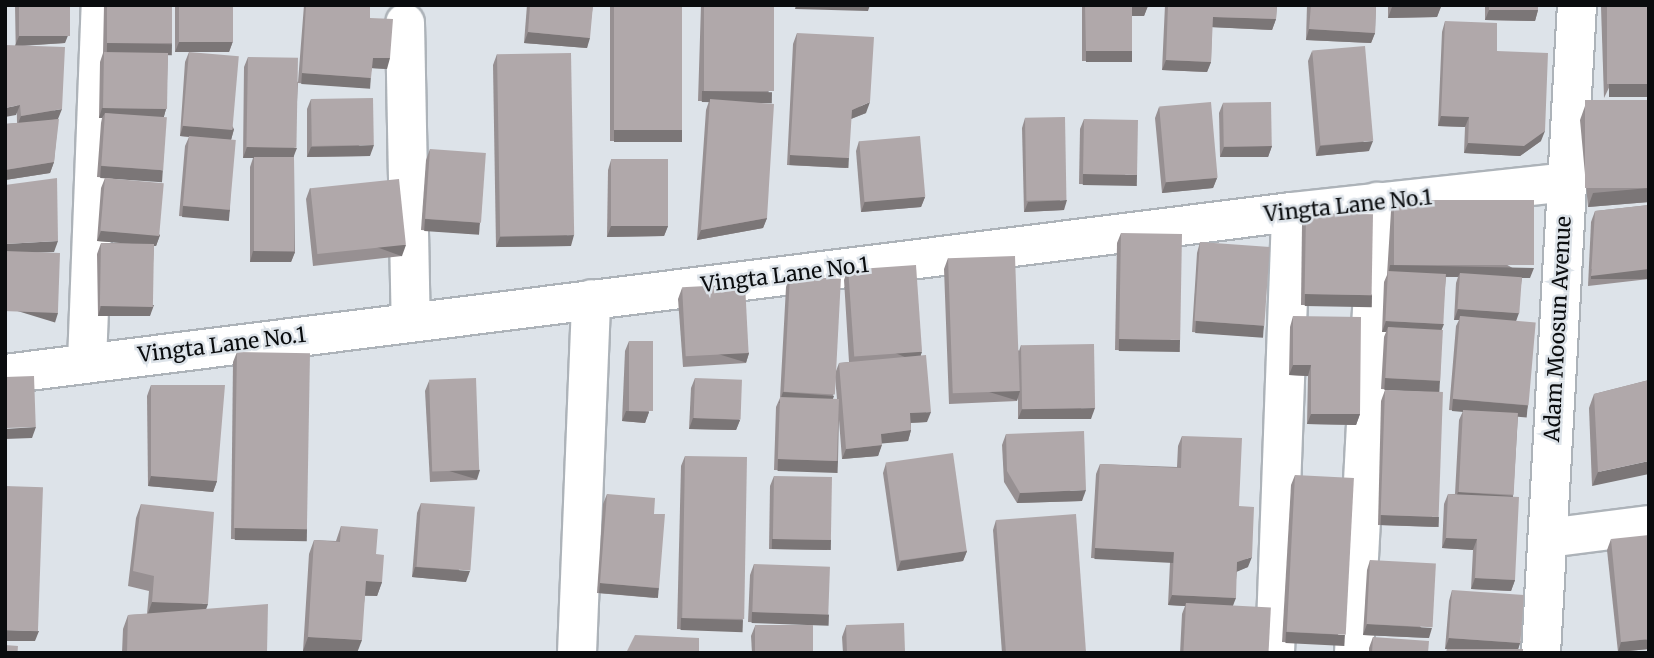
<!DOCTYPE html>
<html>
<head>
<meta charset="utf-8">
<style>
	body { margin:0 }
	#map { position:relative; width:1654px; height:658px; overflow:hidden; background:#dde3e9; font-family:Merriweather,serif }
	div>[style] { position:absolute }
	.roads { filter:drop-shadow(2px 0 #adb3b9) drop-shadow(-2px 0 #adb3b9) drop-shadow(0 2px #adb3b9) drop-shadow(0 -2px #adb3b9) }
	.minor>* { height:38px; margin:-19px; padding:0 19px; transform-origin:19px; border-radius:19px; background:#fff }
	.wall>* { inset:0; background:#979092; transform-origin:0 0 }
	.shaded-wall>* { inset:0; background:#7b7677; transform-origin:0 0 }
	.building>* { inset:0; background:#b0a8aa; transform-origin:0 0 }
	span { translate:-50% -50%; white-space:nowrap; text-align:center; line-height:1.15; -webkit-text-stroke:5px #dde3e9; paint-order:stroke }
	.street-label { font-size:21px; color:#0a0c0e }
	.frame { position:absolute; inset:0; border:7px solid #0a0c0e; pointer-events:none }
</style>
</head>
<body>
<div id="map">
	<div class="roads">
		<div class="minor">
			<i style="left:405px;top:23px;width:299px;rotate:88.9deg"></i>
			<i style="left:87px;top:362px;width:357px;rotate:-87.8deg"></i>
			<i style="left:5px;top:374px;width:1296px;rotate:-7.18deg"></i>
			<i style="left:1291px;top:212px;width:277px;rotate:-6.2deg"></i>
			<i style="left:1548px;top:538px;width:102px;rotate:-7.3deg"></i>
			<i style="left:577px;top:653px;width:354px;rotate:-87.7deg"></i>
			<i style="left:1275px;top:653px;width:441px;rotate:-87.9deg"></i>
			<i style="left:1354px;top:653px;width:452px;rotate:-87deg"></i>
			<i style="left:1541px;top:653px;width:649px;rotate:-86.82deg"></i>
		</div>
	</div>
	<div class="wall">
		<i style="clip-path:polygon(15px 5px,70px 5px,65px 43px,22px 46px,58px 119px,54px 162px,50px 173px,5px 180px,5px 124px,17px 123px)"></i>
		<i style="clip-path:polygon(104px 5px,172px 5px,172px 44px,168px 53px,166px 109px,164px 116px,160px 181px,97px 177px,101px 123px,102px 118px,99px 118px,100px 62px,103px 53px)"></i>
		<i style="clip-path:polygon(175px 5px,233px 5px,233px 41px,229px 52px,189px 52px,234px 129px,231px 140px,230px 210px,226px 220px,179px 216px,185px 146px,189px 137px,180px 136px,185px 62px,189px 52px,175px 52px)"></i>
		<i style="clip-path:polygon(304px 5px,370px 5px,370px 18px,387px 69px,372px 68px,367px 88px,298px 83px,294px 157px,295px 252px,291px 262px,250px 262px,250px 167px,253px 158px,243px 158px,244px 67px,248px 57px,298px 82px)"></i>
		<i style="clip-path:polygon(527px 5px,593px 5px,587px 48px,524px 43px)"></i>
		<i style="left:610px;top:5px;width:72px;height:136px"></i>
		<i style="clip-path:polygon(701px 5px,774px 5px,768px 102px,750px 102px,767px 218px,763px 228px,697px 240px,706px 110px,709px 101px,698px 101px)"></i>
		<i style="clip-path:polygon(1082px 5px,1148px 5px,1144px 16px,1132px 16px,1129px 61px,1082px 61px)"></i>
		<i style="clip-path:polygon(1165px 5px,1277px 5px,1276px 19px,1272px 30px,1212px 27px,1211px 62px,1207px 72px,1162px 70px)"></i>
		<i style="clip-path:polygon(1307px 5px,1376px 5px,1375px 33px,1371px 43px,1306px 40px)"></i>
		<i style="clip-path:polygon(1388px 5px,1441px 5px,1437px 17px,1388px 18px)"></i>
		<i style="clip-path:polygon(1470px 5px,1538px 5px,1538px 10px,1535px 21px,1485px 20px,1485px 7px,1470px 7px)"></i>
		<i style="clip-path:polygon(1602px 5px,1649px 5px,1604px 98px,1601px 7px)"></i>
		<i style="clip-path:polygon(1445px 21px,1497px 51px,1541px 141px,1520px 156px,1464px 153px,1465px 127px,1438px 126px,1442px 32px)"></i>
		<i style="clip-path:polygon(797px 33px,866px 113px,851px 119px,846px 168px,787px 165px,793px 44px)"></i>
		<i style="clip-path:polygon(1312px 51px,1369px 151px,1316px 156px,1308px 61px)"></i>
		<i style="clip-path:polygon(497px 54px,571px 246px,496px 247px,493px 65px)"></i>
		<i style="clip-path:polygon(311px 99px,370px 156px,307px 157px,307px 109px)"></i>
		<i style="clip-path:polygon(1649px 100px,1649px 202px,1588px 207px,1580px 120px,1585px 106px)"></i>
		<i style="clip-path:polygon(1223px 103px,1272px 146px,1268px 157px,1220px 157px,1219px 113px)"></i>
		<i style="clip-path:polygon(1159px 107px,1217px 178px,1213px 188px,1162px 193px,1155px 118px)"></i>
		<i style="clip-path:polygon(1025px 118px,1064px 210px,1024px 212px,1022px 128px)"></i>
		<i style="clip-path:polygon(1084px 119px,1133px 185px,1079px 184px,1080px 129px)"></i>
		<i style="clip-path:polygon(859px 141px,925px 197px,921px 207px,861px 212px,856px 151px)"></i>
		<i style="clip-path:polygon(430px 149px,480px 223px,476px 234px,421px 230px,426px 160px)"></i>
		<i style="clip-path:polygon(611px 160px,668px 226px,664px 236px,607px 237px,608px 170px)"></i>
		<i style="clip-path:polygon(105px 178px,160px 235px,156px 246px,154px 246px,150px 316px,98px 316px,97px 254px,101px 243px,126px 243px,97px 241px,101px 188px)"></i>
		<i style="clip-path:polygon(310px 188px,402px 256px,313px 266px,306px 199px)"></i>
		<i style="clip-path:polygon(1394px 200px,1530px 278px,1522px 278px,1516px 321px,1528px 406px,1525px 417px,1518px 416px,1513px 497px,1515px 580px,1511px 591px,1471px 589px,1473px 550px,1442px 548px,1444px 504px,1448px 494px,1455px 494px,1459px 420px,1463px 411px,1449px 410px,1456px 326px,1459px 320px,1454px 320px,1456px 283px,1458px 277px,1446px 277px,1441px 330px,1440px 381px,1436px 392px,1381px 389px,1384px 337px,1386px 332px,1382px 332px,1384px 282px,1387px 275px,1391px 211px)"></i>
		<i style="clip-path:polygon(1649px 205px,1649px 279px,1588px 286px,1591px 222px,1595px 211px)"></i>
		<i style="clip-path:polygon(1306px 213px,1372px 295px,1368px 306px,1301px 305px,1302px 224px)"></i>
		<i style="clip-path:polygon(1121px 233px,1176px 351px,1115px 350px,1117px 243px)"></i>
		<i style="clip-path:polygon(1200px 242px,1264px 326px,1261px 337px,1192px 332px,1197px 253px)"></i>
		<i style="clip-path:polygon(948px 258px,1019px 351px,1021px 345px,1091px 419px,1018px 419px,1018px 397px,1017px 401px,949px 404px,944px 269px)"></i>
		<i style="clip-path:polygon(evenodd,848px 269px,921px 355px,927px 422px,911px 423px,911px 430px,908px 441px,882px 443px,878px 456px,842px 459px,839px 420px,838px 461px,834px 472px,774px 470px,776px 407px,780px 398px,786px 287px,790px 276px,836px 371px,839px 363px,849px 362px,844px 280px,848px 269px,835px 377px,837px 399px,833px 399px,835px 377px)"></i>
		<i style="clip-path:polygon(682px 288px,749px 353px,746px 363px,683px 367px,678px 299px)"></i>
		<i style="clip-path:polygon(1293px 316px,1360px 414px,1356px 425px,1307px 424px,1308px 376px,1289px 375px,1290px 327px)"></i>
		<i style="clip-path:polygon(629px 341px,649px 412px,645px 423px,622px 421px,625px 351px)"></i>
		<i style="clip-path:polygon(237px 352px,307px 529px,304px 540px,231px 539px,233px 362px)"></i>
		<i style="clip-path:polygon(695px 378px,740px 420px,736px 430px,689px 429px,691px 388px)"></i>
		<i style="clip-path:polygon(1649px 380px,1592px 486px,1589px 408px,1594px 394px)"></i>
		<i style="clip-path:polygon(429px 381px,477px 480px,430px 482px,425px 391px)"></i>
		<i style="clip-path:polygon(151px 385px,217px 481px,213px 492px,148px 486px,147px 396px)"></i>
		<i style="clip-path:polygon(1385px 390px,1436px 527px,1378px 525px,1381px 401px)"></i>
		<i style="clip-path:polygon(1006px 434px,1082px 501px,1017px 503px,1004px 482px,1002px 445px)"></i>
		<i style="clip-path:polygon(1182px 436px,1239px 506px,1248px 567px,1237px 571px,1233px 606px,1268px 653px,1180px 653px,1182px 614px,1185px 606px,1168px 605px,1170px 562px,1091px 558px,1096px 474px,1100px 464px,1177px 467px,1178px 446px)"></i>
		<i style="clip-path:polygon(685px 456px,743px 620px,739px 631px,677px 629px,681px 466px)"></i>
		<i style="clip-path:polygon(886px 463px,967px 551px,963px 561px,897px 571px,883px 473px)"></i>
		<i style="clip-path:polygon(1295px 475px,1341px 645px,1282px 642px,1291px 485px)"></i>
		<i style="clip-path:polygon(774px 476px,831px 540px,827px 550px,769px 549px,770px 486px)"></i>
		<i style="clip-path:polygon(607px 494px,654px 514px,659px 588px,655px 598px,597px 593px,603px 504px)"></i>
		<i style="clip-path:polygon(421px 503px,466px 582px,412px 577px,417px 513px)"></i>
		<i style="clip-path:polygon(141px 504px,206px 609px,267px 653px,122px 653px,123px 629px,128px 615px,147px 614px,149px 591px,128px 586px,136px 518px)"></i>
		<i style="clip-path:polygon(996px 520px,1085px 653px,1002px 653px,993px 530px)"></i>
		<i style="clip-path:polygon(341px 526px,376px 554px,382px 582px,377px 596px,365px 596px,357px 653px,330px 653px,303px 651px,309px 554px,314px 540px,336px 541px)"></i>
		<i style="clip-path:polygon(1611px 539px,1649px 649px,1618px 652px,1607px 550px)"></i>
		<i style="clip-path:polygon(1370px 560px,1429px 638px,1363px 635px,1367px 570px)"></i>
		<i style="clip-path:polygon(754px 564px,829px 615px,825px 625px,748px 622px,750px 575px)"></i>
		<i style="clip-path:polygon(1452px 590px,1520px 643px,1518px 649px,1523px 653px,1446px 653px,1447px 649px,1454px 649px,1445px 649px,1449px 601px)"></i>
		<i style="clip-path:polygon(755px 626px,813px 653px,752px 653px,751px 636px)"></i>
		<i style="clip-path:polygon(846px 626px,905px 653px,843px 653px,842px 637px)"></i>
		<i style="clip-path:polygon(1373px 637px,1428px 653px,1369px 653px,1369px 648px)"></i>
	</div>
	<div class="shaded-wall">
		<i style="clip-path:polygon(796px 5px,870px 5px,868px 11px,795px 9px)"></i>
		<i style="left:1470px;top:5px;width:16px;height:2px"></i>
		<i style="clip-path:polygon(1132px 6px,1148px 6px,1144px 16px,1128px 16px)"></i>
		<i style="clip-path:polygon(1392px 7px,1441px 7px,1437px 17px,1388px 18px)"></i>
		<i style="clip-path:polygon(1489px 10px,1538px 10px,1535px 21px,1485px 20px)"></i>
		<i style="clip-path:polygon(1213px 17px,1276px 19px,1272px 30px,1209px 27px)"></i>
		<i style="clip-path:polygon(1309px 29px,1375px 33px,1371px 43px,1306px 40px)"></i>
		<i style="clip-path:polygon(528px 32px,590px 38px,587px 48px,524px 43px)"></i>
		<i style="clip-path:polygon(69px 33px,65px 43px,15px 46px,19px 36px)"></i>
		<i style="clip-path:polygon(233px 41px,229px 52px,175px 52px,179px 42px)"></i>
		<i style="left:107px;top:43px;width:65px;height:11px;rotate:1deg"></i>
		<i style="left:1086px;top:51px;width:46px;height:11px"></i>
		<i style="clip-path:polygon(373px 58px,390px 58px,387px 69px,369px 68px)"></i>
		<i style="clip-path:polygon(1166px 60px,1211px 62px,1207px 72px,1162px 70px)"></i>
		<i style="left:302px;top:73px;width:69px;height:11px;rotate:4deg"></i>
		<i style="left:1649px;top:83px;width:14px;height:40px;rotate:90deg"></i>
		<i style="left:702px;top:91px;width:70px;height:11px;rotate:1deg"></i>
		<i style="clip-path:polygon(870px 102px,866px 113px,848px 120px,852px 110px)"></i>
		<i style="clip-path:polygon(20px 105px,16px 115px,5px 117px,5px 108px)"></i>
		<i style="clip-path:polygon(102px 108px,166px 109px,163px 120px,105px 113px,102px 118px,99px 118px)"></i>
		<i style="clip-path:polygon(62px 109px,58px 119px,17px 126px,21px 116px)"></i>
		<i style="clip-path:polygon(1441px 116px,1469px 117px,1465px 127px,1438px 126px)"></i>
		<i style="clip-path:polygon(183px 126px,234px 129px,231px 140px,180px 136px)"></i>
		<i style="left:614px;top:130px;width:68px;height:12px"></i>
		<i style="clip-path:polygon(1545px 131px,1541px 141px,1520px 156px,1464px 153px,1468px 143px)"></i>
		<i style="clip-path:polygon(1373px 141px,1369px 151px,1316px 156px,1320px 146px)"></i>
		<i style="clip-path:polygon(374px 145px,370px 156px,307px 157px,311px 147px)"></i>
		<i style="clip-path:polygon(1272px 146px,1268px 157px,1220px 157px,1224px 147px)"></i>
		<i style="clip-path:polygon(247px 147px,297px 148px,293px 158px,243px 158px)"></i>
		<i style="left:790px;top:155px;width:59px;height:10px;rotate:3deg"></i>
		<i style="clip-path:polygon(54px 162px,50px 173px,5px 180px,5px 170px)"></i>
		<i style="left:101px;top:166px;width:62px;height:12px;rotate:4deg"></i>
		<i style="left:1083px;top:174px;width:54px;height:11px;rotate:1deg"></i>
		<i style="clip-path:polygon(1217px 178px,1213px 188px,1162px 193px,1166px 182px)"></i>
		<i style="clip-path:polygon(1649px 188px,1649px 202px,1588px 207px,1593px 193px)"></i>
		<i style="clip-path:polygon(925px 197px,921px 207px,861px 212px,865px 201px)"></i>
		<i style="clip-path:polygon(1067px 200px,1064px 210px,1024px 212px,1028px 202px)"></i>
		<i style="left:183px;top:206px;width:47px;height:11px;rotate:5deg"></i>
		<i style="clip-path:polygon(767px 218px,763px 228px,697px 240px,701px 230px)"></i>
		<i style="left:425px;top:219px;width:55px;height:12px;rotate:4deg"></i>
		<i style="clip-path:polygon(611px 226px,668px 226px,664px 236px,607px 237px)"></i>
		<i style="clip-path:polygon(101px 231px,160px 235px,156px 246px,97px 241px)"></i>
		<i style="clip-path:polygon(574px 235px,571px 246px,496px 247px,500px 237px)"></i>
		<i style="clip-path:polygon(58px 241px,54px 252px,5px 254px,5px 244px)"></i>
		<i style="left:406px;top:245px;width:12px;height:90px;rotate:110deg"></i>
		<i style="clip-path:polygon(253px 251px,295px 252px,291px 262px,250px 262px)"></i>
		<i style="clip-path:polygon(1390px 265px,1534px 268px,1530px 278px,1460px 277px,1460px 273px,1458px 277px,1388px 276px)"></i>
		<i style="left:1649px;top:269px;width:10px;height:58px;rotate:90deg"></i>
		<i style="left:1305px;top:294px;width:67px;height:12px;rotate:1deg"></i>
		<i style="clip-path:polygon(154px 305px,150px 316px,98px 316px,101px 306px)"></i>
		<i style="clip-path:polygon(1458px 309px,1519px 313px,1515px 324px,1460px 316px,1459px 320px,1454px 320px)"></i>
		<i style="left:58px;top:313px;width:10px;height:53px;rotate:107deg"></i>
		<i style="left:1196px;top:321px;width:68px;height:12px;rotate:4deg"></i>
		<i style="clip-path:polygon(1386px 321px,1444px 324px,1440px 334px,1388px 327px,1386px 332px,1382px 332px)"></i>
		<i style="left:1119px;top:339px;width:61px;height:12px;rotate:1deg"></i>
		<i style="left:922px;top:352px;width:11px;height:69px;rotate:112deg"></i>
		<i style="left:749px;top:353px;width:10px;height:62px;rotate:107deg"></i>
		<i style="clip-path:polygon(1293px 365px,1311px 365px,1308px 376px,1289px 375px)"></i>
		<i style="left:1385px;top:378px;width:55px;height:12px;rotate:3deg"></i>
		<i style="left:1020px;top:391px;width:10px;height:67px;rotate:107deg"></i>
		<i style="clip-path:polygon(783px 392px,834px 396px,830px 406px,779px 403px)"></i>
		<i style="left:1453px;top:399px;width:75px;height:12px;rotate:5deg"></i>
		<i style="clip-path:polygon(1095px 408px,1091px 419px,1018px 419px,1022px 409px)"></i>
		<i style="clip-path:polygon(626px 411px,649px 412px,645px 423px,622px 421px)"></i>
		<i style="clip-path:polygon(931px 412px,927px 422px,907px 423px,910px 413px)"></i>
		<i style="clip-path:polygon(1311px 414px,1360px 414px,1356px 425px,1307px 424px)"></i>
		<i style="clip-path:polygon(693px 418px,740px 420px,736px 430px,689px 429px)"></i>
		<i style="clip-path:polygon(36px 427px,32px 438px,5px 439px,5px 429px)"></i>
		<i style="clip-path:polygon(911px 430px,908px 441px,877px 444px,881px 434px)"></i>
		<i style="clip-path:polygon(882px 445px,878px 456px,842px 459px,846px 449px)"></i>
		<i style="left:778px;top:459px;width:60px;height:12px;rotate:2deg"></i>
		<i style="clip-path:polygon(1649px 461px,1649px 474px,1592px 486px,1598px 472px)"></i>
		<i style="left:480px;top:470px;width:10px;height:47px;rotate:107deg"></i>
		<i style="clip-path:polygon(151px 476px,217px 481px,213px 492px,148px 486px)"></i>
		<i style="clip-path:polygon(1086px 490px,1082px 501px,1017px 503px,1020px 493px)"></i>
		<i style="clip-path:polygon(1458px 492px,1513px 496px,1510px 506px,1454px 503px)"></i>
		<i style="left:1381px;top:515px;width:58px;height:10px;rotate:2deg"></i>
		<i style="left:235px;top:528px;width:72px;height:12px;rotate:1deg"></i>
		<i style="clip-path:polygon(1446px 538px,1477px 539px,1473px 550px,1442px 548px)"></i>
		<i style="left:772px;top:539px;width:59px;height:10px;rotate:1deg"></i>
		<i style="left:1095px;top:548px;width:79px;height:11px;rotate:3deg"></i>
		<i style="clip-path:polygon(967px 551px,963px 561px,897px 571px,901px 561px)"></i>
		<i style="clip-path:polygon(1252px 557px,1248px 567px,1234px 573px,1237px 562px)"></i>
		<i style="clip-path:polygon(415px 567px,470px 571px,466px 582px,412px 577px)"></i>
		<i style="clip-path:polygon(1475px 578px,1515px 580px,1511px 591px,1471px 589px)"></i>
		<i style="clip-path:polygon(366px 581px,382px 582px,377px 596px,360px 595px)"></i>
		<i style="left:600px;top:583px;width:59px;height:10px;rotate:5deg"></i>
		<i style="clip-path:polygon(1172px 595px,1236px 598px,1232px 608px,1186px 603px,1185px 606px,1168px 605px)"></i>
		<i style="clip-path:polygon(152px 602px,208px 604px,203px 618px,147px 616px)"></i>
		<i style="left:752px;top:612px;width:77px;height:11px;rotate:2deg"></i>
		<i style="left:681px;top:618px;width:62px;height:12px;rotate:2deg"></i>
		<i style="clip-path:polygon(1367px 624px,1432px 628px,1429px 638px,1363px 635px)"></i>
		<i style="clip-path:polygon(5px 630px,39px 631px,35px 641px,5px 641px)"></i>
		<i style="left:1286px;top:632px;width:59px;height:11px;rotate:3deg"></i>
		<i style="clip-path:polygon(308px 637px,362px 640px,357px 653px,330px 653px,303px 651px)"></i>
		<i style="clip-path:polygon(1449px 638px,1520px 643px,1517px 653px,1445px 649px)"></i>
		<i style="clip-path:polygon(1649px 639px,1649px 649px,1618px 652px,1621px 642px)"></i>
	</div>
	<div class="building">
		<i style="left:19px;top:5px;width:51px;height:31px"></i>
		<i style="left:107px;top:5px;width:65px;height:38px"></i>
		<i style="left:179px;top:5px;width:54px;height:37px"></i>
		<i style="clip-path:polygon(306px 5px,370px 5px,370px 18px,393px 19px,390px 58px,373px 58px,371px 78px,302px 73px)"></i>
		<i style="clip-path:polygon(530px 5px,593px 5px,590px 38px,528px 32px)"></i>
		<i style="left:614px;top:5px;width:68px;height:125px"></i>
		<i style="left:704px;top:5px;width:70px;height:86px"></i>
		<i style="clip-path:polygon(1085px 5px,1148px 5px,1132px 6px,1132px 51px,1086px 51px)"></i>
		<i style="clip-path:polygon(1168px 5px,1277px 5px,1276px 19px,1213px 17px,1211px 62px,1166px 60px)"></i>
		<i style="clip-path:polygon(1311px 5px,1376px 5px,1375px 33px,1309px 29px)"></i>
		<i style="left:1392px;top:5px;width:49px;height:2px"></i>
		<i style="left:1489px;top:5px;width:49px;height:5px"></i>
		<i style="left:1607px;top:5px;width:42px;height:79px"></i>
		<i style="clip-path:polygon(1445px 21px,1497px 23px,1497px 51px,1548px 53px,1545px 131px,1524px 146px,1468px 143px,1469px 117px,1441px 116px)"></i>
		<i style="clip-path:polygon(797px 33px,874px 37px,870px 102px,852px 110px,849px 158px,790px 155px)"></i>
		<i style="clip-path:polygon(5px 45px,65px 47px,62px 109px,21px 116px,20px 105px,5px 108px)"></i>
		<i style="left:1365px;top:46px;width:95px;height:53px;rotate:85deg"></i>
		<i style="left:104px;top:52px;width:64px;height:56px;rotate:1deg"></i>
		<i style="left:189px;top:52px;width:50px;height:74px;rotate:5deg"></i>
		<i style="left:571px;top:53px;width:182px;height:74px;rotate:89deg"></i>
		<i style="left:248px;top:57px;width:50px;height:90px;rotate:1deg"></i>
		<i style="left:373px;top:98px;width:47px;height:62px;rotate:89deg"></i>
		<i style="clip-path:polygon(710px 99px,774px 104px,767px 218px,701px 230px)"></i>
		<i style="left:1649px;top:100px;width:88px;height:64px;rotate:90deg"></i>
		<i style="left:1211px;top:102px;width:76px;height:52px;rotate:85deg"></i>
		<i style="left:1271px;top:102px;width:44px;height:48px;rotate:89deg"></i>
		<i style="left:105px;top:113px;width:62px;height:53px;rotate:4deg"></i>
		<i style="left:1065px;top:117px;width:83px;height:40px;rotate:89deg"></i>
		<i style="clip-path:polygon(59px 119px,54px 162px,5px 170px,5px 124px)"></i>
		<i style="left:1084px;top:119px;width:54px;height:55px;rotate:1deg"></i>
		<i style="left:189px;top:136px;width:47px;height:70px;rotate:5deg"></i>
		<i style="left:920px;top:136px;width:61px;height:61px;rotate:85deg"></i>
		<i style="left:430px;top:149px;width:56px;height:70px;rotate:4deg"></i>
		<i style="left:254px;top:157px;width:40px;height:94px"></i>
		<i style="left:668px;top:159px;width:67px;height:57px;rotate:90deg"></i>
		<i style="clip-path:polygon(57px 178px,58px 241px,5px 244px,5px 185px)"></i>
		<i style="left:105px;top:178px;width:59px;height:53px;rotate:5deg"></i>
		<i style="left:399px;top:179px;width:66px;height:89px;rotate:84deg"></i>
		<i style="left:1394px;top:200px;width:140px;height:65px"></i>
		<i style="clip-path:polygon(1649px 205px,1649px 269px,1591px 276px,1595px 211px)"></i>
		<i style="left:1306px;top:213px;width:67px;height:81px;rotate:1deg"></i>
		<i style="left:1121px;top:233px;width:61px;height:106px;rotate:1deg"></i>
		<i style="left:1200px;top:242px;width:70px;height:79px;rotate:4deg"></i>
		<i style="left:101px;top:243px;width:53px;height:63px;rotate:1deg"></i>
		<i style="left:60px;top:253px;width:60px;height:55px;rotate:92deg"></i>
		<i style="left:1015px;top:256px;width:135px;height:67px;rotate:88deg"></i>
		<i style="left:916px;top:265px;width:87px;height:68px;rotate:86deg"></i>
		<i style="left:1388px;top:271px;width:58px;height:50px;rotate:3deg"></i>
		<i style="left:1460px;top:273px;width:62px;height:36px;rotate:4deg"></i>
		<i style="left:790px;top:276px;width:51px;height:116px;rotate:3deg"></i>
		<i style="left:745px;top:284px;width:69px;height:63px;rotate:87deg"></i>
		<i style="clip-path:polygon(1293px 316px,1361px 317px,1360px 414px,1311px 414px,1311px 365px,1293px 365px)"></i>
		<i style="left:1460px;top:316px;width:76px;height:83px;rotate:5deg"></i>
		<i style="left:1388px;top:327px;width:55px;height:51px;rotate:3deg"></i>
		<i style="left:629px;top:341px;width:24px;height:70px"></i>
		<i style="left:1094px;top:344px;width:64px;height:73px;rotate:89deg"></i>
		<i style="left:237px;top:352px;width:73px;height:176px;rotate:1deg"></i>
		<i style="clip-path:polygon(926px 355px,931px 412px,910px 413px,911px 430px,881px 434px,882px 445px,846px 449px,839px 363px)"></i>
		<i style="left:34px;top:376px;width:51px;height:29px;rotate:88deg"></i>
		<i style="left:476px;top:378px;width:92px;height:47px;rotate:88deg"></i>
		<i style="left:695px;top:378px;width:47px;height:40px;rotate:2deg"></i>
		<i style="clip-path:polygon(1649px 380px,1649px 461px,1598px 472px,1594px 394px)"></i>
		<i style="clip-path:polygon(151px 385px,225px 385px,217px 481px,151px 476px)"></i>
		<i style="left:1385px;top:390px;width:58px;height:125px;rotate:2deg"></i>
		<i style="left:780px;top:397px;width:59px;height:62px;rotate:2deg"></i>
		<i style="left:1463px;top:410px;width:55px;height:82px;rotate:3deg"></i>
		<i style="clip-path:polygon(1084px 431px,1086px 490px,1020px 493px,1007px 471px,1006px 434px)"></i>
		<i style="clip-path:polygon(1182px 436px,1242px 438px,1239px 506px,1254px 507px,1252px 557px,1237px 562px,1236px 598px,1172px 595px,1174px 552px,1095px 548px,1100px 464px,1181px 468px)"></i>
		<i style="left:953px;top:453px;width:99px;height:68px;rotate:82deg"></i>
		<i style="left:685px;top:456px;width:62px;height:162px;rotate:1deg"></i>
		<i style="left:1295px;top:475px;width:59px;height:157px;rotate:3deg"></i>
		<i style="left:774px;top:476px;width:58px;height:63px;rotate:1deg"></i>
		<i style="left:5px;top:486px;width:38px;height:144px;rotate:2deg"></i>
		<i style="clip-path:polygon(607px 494px,655px 498px,654px 514px,665px 514px,659px 588px,600px 583px)"></i>
		<i style="clip-path:polygon(1448px 494px,1519px 497px,1515px 580px,1475px 578px,1477px 539px,1446px 538px)"></i>
		<i style="left:421px;top:503px;width:54px;height:64px;rotate:4deg"></i>
		<i style="clip-path:polygon(141px 504px,214px 512px,208px 604px,152px 602px,154px 576px,133px 571px)"></i>
		<i style="clip-path:polygon(1076px 514px,1086px 652px,1070px 653px,1006px 653px,996px 520px)"></i>
		<i style="clip-path:polygon(341px 526px,378px 529px,376px 554px,384px 555px,382px 582px,366px 581px,362px 640px,308px 637px,314px 540px,340px 542px)"></i>
		<i style="clip-path:polygon(1649px 535px,1649px 639px,1621px 642px,1611px 539px)"></i>
		<i style="left:1370px;top:560px;width:66px;height:64px;rotate:3deg"></i>
		<i style="left:754px;top:564px;width:76px;height:48px;rotate:2deg"></i>
		<i style="left:1452px;top:590px;width:72px;height:48px;rotate:4deg"></i>
		<i style="left:1186px;top:603px;width:85px;height:50px;rotate:3deg"></i>
		<i style="clip-path:polygon(268px 604px,267px 653px,127px 653px,128px 615px)"></i>
		<i style="left:904px;top:623px;width:30px;height:58px;rotate:88deg"></i>
		<i style="left:813px;top:625px;width:28px;height:58px;rotate:90deg"></i>
		<i style="clip-path:polygon(635px 635px,699px 638px,699px 653px,626px 653px)"></i>
		<i style="clip-path:polygon(1373px 637px,1429px 641px,1428px 653px,1372px 653px)"></i>
		<i style="left:5px;top:645px;width:13px;height:8px;rotate:4deg"></i>
		<i style="left:1447px;top:649px;width:76px;height:4px"></i>
	</div>
	<div class="street-label">
		<span style="left:1348px;top:206px;rotate:-6deg">Vingta Lane No.1</span>
		<span style="left:785px;top:275px;rotate:-7deg">Vingta Lane No.1</span>
		<span style="left:1558px;top:329px;rotate:-87deg">Adam Moosun Avenue</span>
		<span style="left:222px;top:345px;rotate:-7deg">Vingta Lane No.1</span>
	</div>
	<div class="frame"></div>
</div>
</body>
</html>
